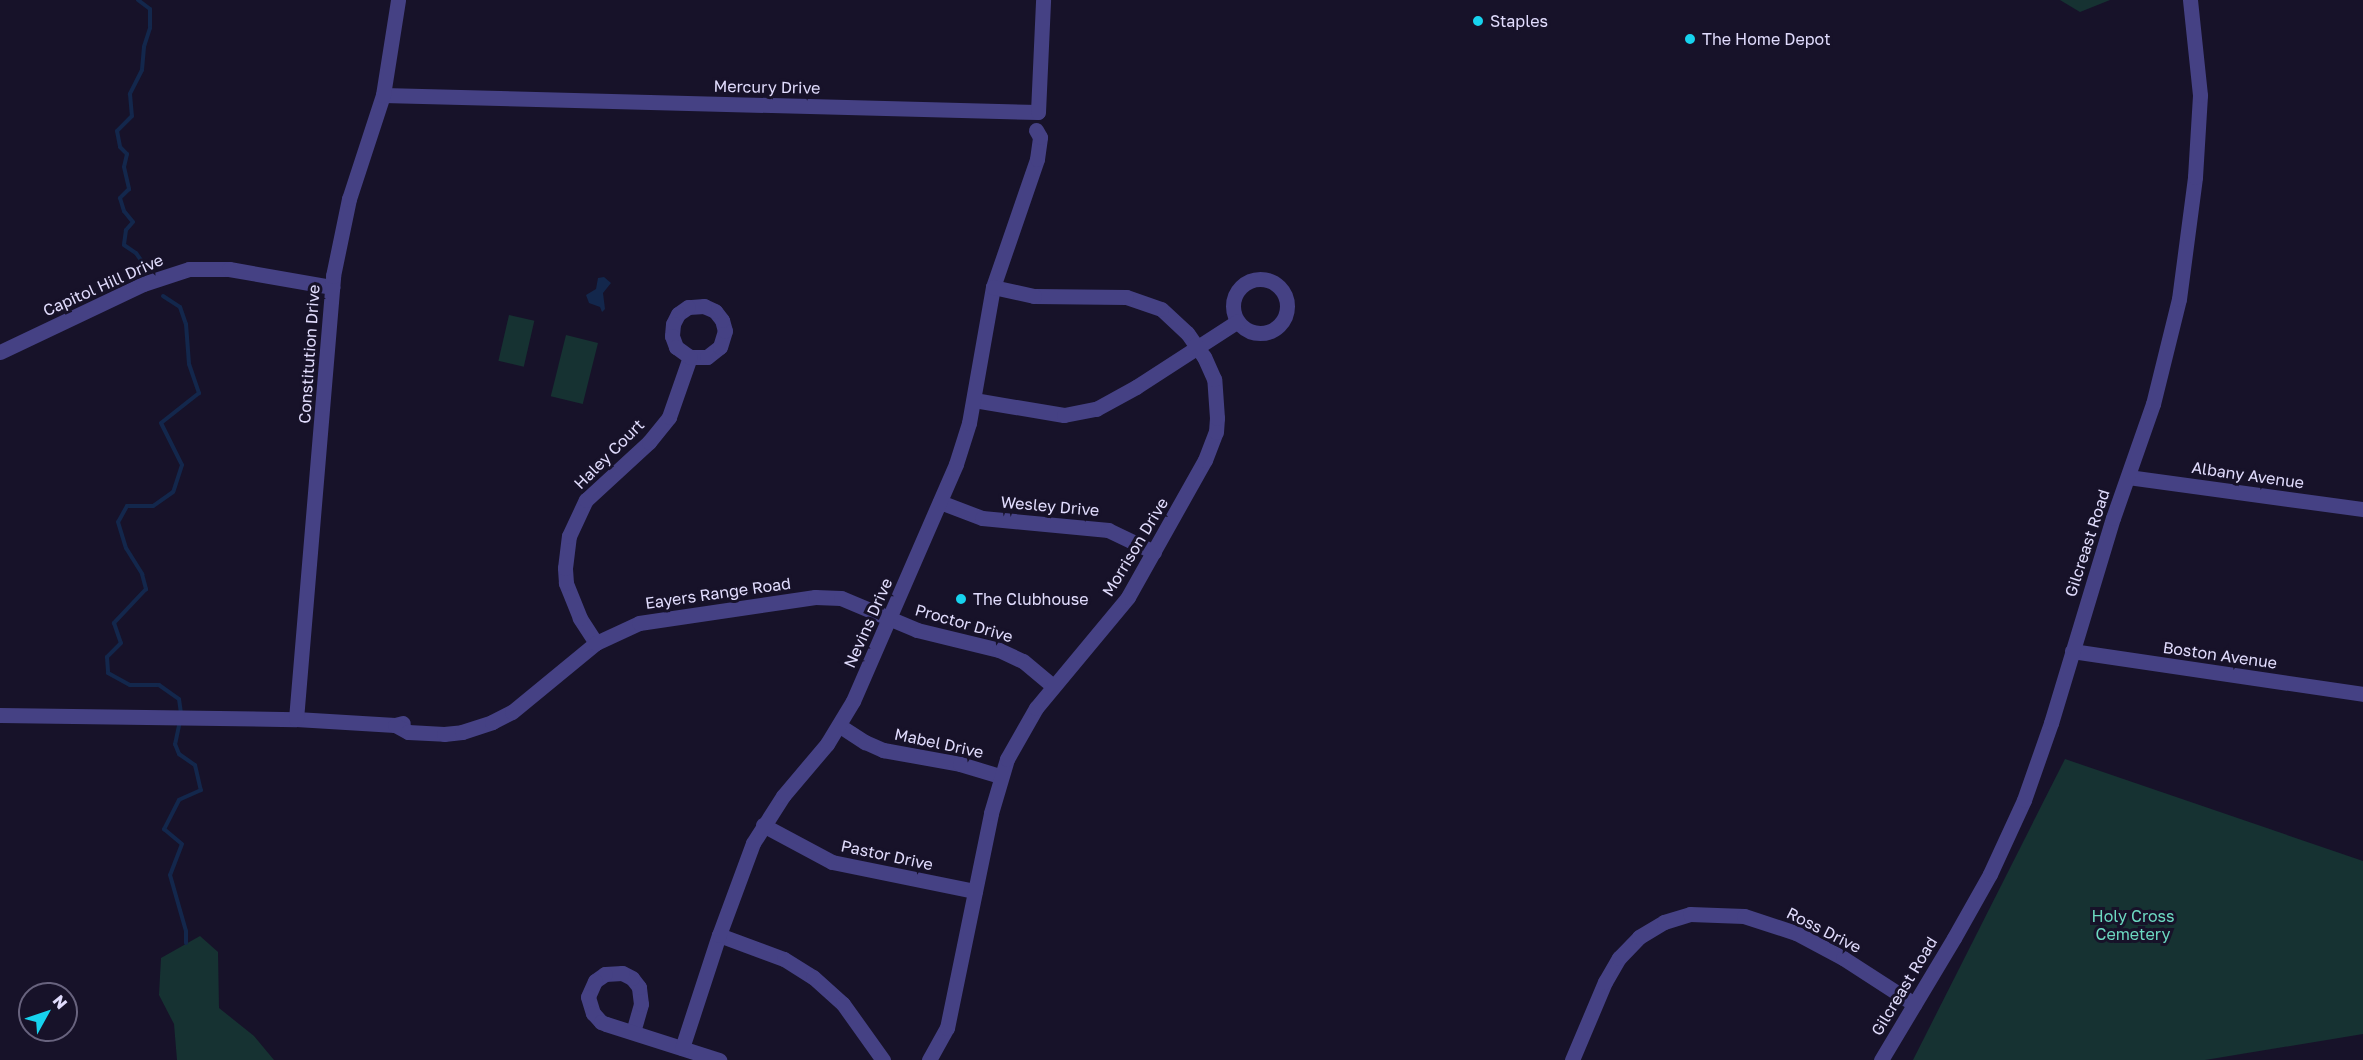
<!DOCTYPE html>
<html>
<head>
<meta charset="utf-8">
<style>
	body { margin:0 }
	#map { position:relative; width:2363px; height:1060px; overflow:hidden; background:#171229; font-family:"Golos Text",sans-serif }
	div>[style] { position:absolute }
	.green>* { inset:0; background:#163232; transform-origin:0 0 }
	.water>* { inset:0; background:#13274c }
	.stream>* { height:4px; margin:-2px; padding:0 2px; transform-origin:2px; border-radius:2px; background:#13274c }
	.minor>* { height:15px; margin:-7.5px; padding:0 7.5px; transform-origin:7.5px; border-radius:7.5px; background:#454184 }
	.minor>.ring { margin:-7.5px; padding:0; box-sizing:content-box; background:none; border:15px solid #454184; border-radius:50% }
	.dots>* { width:16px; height:16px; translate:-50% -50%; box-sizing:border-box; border:3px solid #171229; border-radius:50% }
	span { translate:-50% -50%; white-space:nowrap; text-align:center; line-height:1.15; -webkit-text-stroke:6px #171229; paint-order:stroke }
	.poi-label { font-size:16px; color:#e1dcfd }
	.left { translate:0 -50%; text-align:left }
	.street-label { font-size:16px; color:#e1dcfd }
	.park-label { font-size:16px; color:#6cd9c1 }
	.north { position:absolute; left:18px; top:982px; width:60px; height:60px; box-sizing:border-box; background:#171229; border:2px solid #68637e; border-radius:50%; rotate:50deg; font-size:16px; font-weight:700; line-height:24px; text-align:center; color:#e1dcfd }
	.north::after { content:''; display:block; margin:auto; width:21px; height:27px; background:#17d3ee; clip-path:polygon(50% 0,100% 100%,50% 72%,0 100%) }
</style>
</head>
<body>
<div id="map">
	<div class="green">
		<i style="clip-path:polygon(2060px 0,2110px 0,2080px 12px)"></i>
		<i style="left:509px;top:315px;width:26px;height:47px;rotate:13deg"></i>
		<i style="left:566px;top:335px;width:33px;height:63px;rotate:14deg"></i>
		<i style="clip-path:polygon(2065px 759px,2363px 861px,2363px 1034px,2205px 1060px,1913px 1060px)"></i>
		<i style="clip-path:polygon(200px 936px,218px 952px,219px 1008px,254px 1036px,274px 1060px,177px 1060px,174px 1024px,159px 995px,161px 958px)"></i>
	</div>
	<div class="water">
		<i style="clip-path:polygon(604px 277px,611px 283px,603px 293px,605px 309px,602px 312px,600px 307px,589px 303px,586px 295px,596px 289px,598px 278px)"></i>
	</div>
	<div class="stream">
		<i style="left:138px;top:0;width:15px;rotate:37deg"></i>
		<i style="left:150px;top:9px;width:19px;rotate:90deg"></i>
		<i style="left:150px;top:28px;width:20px;rotate:108deg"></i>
		<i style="left:144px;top:47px;width:23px;rotate:95deg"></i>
		<i style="left:142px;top:70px;width:27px;rotate:117deg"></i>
		<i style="left:130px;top:94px;width:22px;rotate:85deg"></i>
		<i style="left:132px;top:116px;width:21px;rotate:135deg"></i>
		<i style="left:117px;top:131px;width:16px;rotate:79deg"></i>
		<i style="left:120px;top:147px;width:10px;rotate:45deg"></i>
		<i style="left:127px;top:154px;width:13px;rotate:103deg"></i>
		<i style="left:124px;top:167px;width:23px;rotate:77deg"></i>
		<i style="left:129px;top:189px;width:13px;rotate:135deg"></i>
		<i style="left:120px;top:198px;width:14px;rotate:73deg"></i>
		<i style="left:124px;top:211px;width:14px;rotate:51deg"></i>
		<i style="left:133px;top:222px;width:11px;rotate:131deg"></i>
		<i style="left:126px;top:230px;width:15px;rotate:98deg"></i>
		<i style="left:124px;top:245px;width:14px;rotate:34deg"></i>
		<i style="left:136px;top:253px;width:21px;rotate:55deg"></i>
		<i style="left:163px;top:296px;width:20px;rotate:33deg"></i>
		<i style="left:180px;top:307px;width:18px;rotate:71deg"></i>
		<i style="left:186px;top:324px;width:40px;rotate:85.7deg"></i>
		<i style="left:189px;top:364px;width:31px;rotate:71deg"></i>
		<i style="left:199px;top:393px;width:48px;rotate:141.7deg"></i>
		<i style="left:161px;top:423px;width:47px;rotate:63.4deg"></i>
		<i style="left:182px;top:465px;width:28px;rotate:108deg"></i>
		<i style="left:173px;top:492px;width:24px;rotate:145deg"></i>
		<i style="left:153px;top:506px;width:26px;rotate:180deg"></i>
		<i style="left:127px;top:506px;width:18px;rotate:119deg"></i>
		<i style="left:118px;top:522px;width:27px;rotate:73deg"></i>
		<i style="left:126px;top:548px;width:31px;rotate:58deg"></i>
		<i style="left:142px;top:574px;width:16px;rotate:75deg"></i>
		<i style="left:146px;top:589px;width:47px;rotate:133.3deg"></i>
		<i style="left:114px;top:623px;width:21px;rotate:71deg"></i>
		<i style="left:121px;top:643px;width:20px;rotate:135deg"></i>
		<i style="left:107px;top:657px;width:16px;rotate:86deg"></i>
		<i style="left:108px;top:673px;width:25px;rotate:29deg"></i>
		<i style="left:130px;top:685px;width:29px"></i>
		<i style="left:159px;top:685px;width:24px;rotate:35deg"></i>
		<i style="left:179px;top:699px;width:15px;rotate:82deg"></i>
		<i style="left:180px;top:721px;width:24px;rotate:102deg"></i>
		<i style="left:175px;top:744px;width:11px;rotate:68deg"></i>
		<i style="left:179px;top:754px;width:19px;rotate:35deg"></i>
		<i style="left:195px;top:765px;width:26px;rotate:77deg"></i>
		<i style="left:201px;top:790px;width:24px;rotate:156deg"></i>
		<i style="left:179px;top:800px;width:33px;rotate:117deg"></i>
		<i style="left:164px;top:829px;width:23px;rotate:40deg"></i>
		<i style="left:182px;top:844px;width:33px;rotate:111deg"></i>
		<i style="left:170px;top:875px;width:58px;rotate:74.1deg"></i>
		<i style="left:186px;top:931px;width:12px;rotate:90deg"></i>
	</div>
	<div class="minor">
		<i style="left:383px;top:95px;width:655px;rotate:1.49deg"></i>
		<i style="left:1038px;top:112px;width:112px;rotate:-87.4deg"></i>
		<i class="ring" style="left:1233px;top:279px;width:39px;height:39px"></i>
		<i style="left:0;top:352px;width:158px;rotate:-25.4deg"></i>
		<i style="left:143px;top:284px;width:48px;rotate:-18.1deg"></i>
		<i style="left:189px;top:269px;width:40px"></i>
		<i style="left:229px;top:269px;width:105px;rotate:9.9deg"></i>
		<i style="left:974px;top:400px;width:91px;rotate:9.5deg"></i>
		<i style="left:1064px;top:415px;width:33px;rotate:-11deg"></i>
		<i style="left:1096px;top:409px;width:46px;rotate:-28.8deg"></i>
		<i style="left:1136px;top:387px;width:121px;rotate:-32.9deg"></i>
		<i style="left:2128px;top:477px;width:237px;rotate:7.8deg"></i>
		<i style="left:940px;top:502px;width:45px;rotate:20.9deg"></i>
		<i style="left:982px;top:518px;width:127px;rotate:5.4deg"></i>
		<i style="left:1108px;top:530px;width:51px;rotate:25.6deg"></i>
		<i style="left:596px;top:643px;width:30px;rotate:-123deg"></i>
		<i style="left:580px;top:618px;width:38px;rotate:-112deg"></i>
		<i style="left:566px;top:583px;width:15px;rotate:-94deg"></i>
		<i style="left:565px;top:568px;width:32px;rotate:-83deg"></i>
		<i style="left:569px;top:536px;width:40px;rotate:-65deg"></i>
		<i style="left:586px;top:500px;width:86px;rotate:-42.6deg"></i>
		<i style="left:649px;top:442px;width:32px;rotate:-51deg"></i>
		<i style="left:669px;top:417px;width:64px;rotate:-70.7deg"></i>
		<i style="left:690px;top:357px;width:17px"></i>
		<i style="left:707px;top:357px;width:16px;rotate:-38deg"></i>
		<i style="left:720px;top:347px;width:17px;rotate:-73deg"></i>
		<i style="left:725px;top:331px;width:11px;rotate:-105deg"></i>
		<i style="left:722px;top:320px;width:11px;rotate:-128deg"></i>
		<i style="left:715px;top:311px;width:12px;rotate:-156deg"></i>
		<i style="left:704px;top:306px;width:16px;rotate:176deg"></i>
		<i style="left:688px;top:307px;width:12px;rotate:145deg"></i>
		<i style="left:678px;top:314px;width:11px;rotate:117deg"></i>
		<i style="left:673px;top:324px;width:12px;rotate:95deg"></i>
		<i style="left:672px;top:336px;width:12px;rotate:70deg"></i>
		<i style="left:676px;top:347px;width:17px;rotate:36deg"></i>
		<i style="left:2072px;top:651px;width:294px;rotate:8.4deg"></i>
		<i style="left:0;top:715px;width:296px;rotate:0.8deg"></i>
		<i style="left:296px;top:719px;width:99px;rotate:3.5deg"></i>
		<i style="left:395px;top:725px;width:8px;rotate:-14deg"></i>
		<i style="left:296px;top:719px;width:445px;rotate:-85.2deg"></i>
		<i style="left:333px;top:276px;width:79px;rotate:-78.3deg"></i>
		<i style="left:349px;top:199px;width:109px;rotate:-71.9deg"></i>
		<i style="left:383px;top:95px;width:96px;rotate:-81deg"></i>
		<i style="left:395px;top:725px;width:15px;rotate:28deg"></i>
		<i style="left:408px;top:732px;width:36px;rotate:3deg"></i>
		<i style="left:444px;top:734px;width:18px;rotate:-6deg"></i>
		<i style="left:462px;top:732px;width:32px;rotate:-18deg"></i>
		<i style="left:492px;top:722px;width:22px;rotate:-27deg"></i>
		<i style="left:512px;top:712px;width:109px;rotate:-39.4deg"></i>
		<i style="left:596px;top:643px;width:47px;rotate:-24.9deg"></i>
		<i style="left:639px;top:623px;width:178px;rotate:-8.4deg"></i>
		<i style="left:815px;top:597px;width:26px;rotate:2deg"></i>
		<i style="left:841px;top:598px;width:82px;rotate:22.8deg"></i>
		<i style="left:917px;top:630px;width:84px;rotate:13.7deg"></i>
		<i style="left:999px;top:650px;width:26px;rotate:25deg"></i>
		<i style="left:1023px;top:661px;width:39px;rotate:40deg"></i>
		<i style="left:840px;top:726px;width:30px;rotate:33deg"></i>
		<i style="left:865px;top:742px;width:20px;rotate:24deg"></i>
		<i style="left:883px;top:750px;width:78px;rotate:10.3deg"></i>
		<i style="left:960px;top:764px;width:42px;rotate:16.7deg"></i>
		<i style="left:763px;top:825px;width:78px;rotate:28.2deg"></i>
		<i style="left:832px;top:862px;width:146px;rotate:11.5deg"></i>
		<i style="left:719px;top:935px;width:69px;rotate:20.3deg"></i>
		<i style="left:784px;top:959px;width:34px;rotate:32deg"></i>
		<i style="left:813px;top:977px;width:40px;rotate:42deg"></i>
		<i style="left:843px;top:1004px;width:69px;rotate:54.5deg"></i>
		<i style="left:633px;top:1032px;width:29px;rotate:-74deg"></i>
		<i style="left:641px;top:1004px;width:17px;rotate:-97deg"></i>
		<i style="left:639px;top:987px;width:11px;rotate:-128deg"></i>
		<i style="left:632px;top:978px;width:11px;rotate:-153deg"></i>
		<i style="left:622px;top:973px;width:17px;rotate:177deg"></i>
		<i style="left:605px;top:974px;width:12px;rotate:145deg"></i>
		<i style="left:595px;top:981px;width:17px;rotate:114deg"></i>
		<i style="left:588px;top:997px;width:17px;rotate:73deg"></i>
		<i style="left:593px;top:1013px;width:12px;rotate:48deg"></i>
		<i style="left:601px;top:1022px;width:5px;rotate:22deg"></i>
		<i style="left:606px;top:1024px;width:119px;rotate:17.7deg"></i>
		<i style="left:682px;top:1048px;width:119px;rotate:-71.9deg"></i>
		<i style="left:719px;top:935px;width:98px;rotate:-69.7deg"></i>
		<i style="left:753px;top:843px;width:56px;rotate:-57.4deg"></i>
		<i style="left:783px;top:796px;width:68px;rotate:-49.8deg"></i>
		<i style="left:827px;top:744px;width:50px;rotate:-58.8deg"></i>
		<i style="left:853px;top:701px;width:258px;rotate:-66.5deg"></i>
		<i style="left:956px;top:464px;width:43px;rotate:-72.4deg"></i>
		<i style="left:969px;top:423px;width:138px;rotate:-80deg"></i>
		<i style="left:993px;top:287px;width:135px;rotate:-71deg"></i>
		<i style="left:1037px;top:159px;width:22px;rotate:-82deg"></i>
		<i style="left:1040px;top:137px;width:8px;rotate:-120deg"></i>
		<i style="left:929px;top:1060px;width:37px;rotate:-61deg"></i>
		<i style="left:947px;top:1028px;width:219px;rotate:-78.4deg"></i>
		<i style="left:991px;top:813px;width:56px;rotate:-73.5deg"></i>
		<i style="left:1007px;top:759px;width:59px;rotate:-60.4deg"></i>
		<i style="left:1036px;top:708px;width:144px;rotate:-50.3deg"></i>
		<i style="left:1128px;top:597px;width:157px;rotate:-60.7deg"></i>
		<i style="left:1205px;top:460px;width:30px;rotate:-69deg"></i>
		<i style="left:1216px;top:432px;width:14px;rotate:-86deg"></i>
		<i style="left:1217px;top:418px;width:39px;rotate:-94deg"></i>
		<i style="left:1214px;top:379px;width:24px;rotate:-114deg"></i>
		<i style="left:1204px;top:357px;width:29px;rotate:-125deg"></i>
		<i style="left:1187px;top:333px;width:35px;rotate:-137deg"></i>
		<i style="left:1161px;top:309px;width:37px;rotate:-161deg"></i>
		<i style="left:1126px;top:297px;width:92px;rotate:-179.4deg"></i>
		<i style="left:1034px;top:296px;width:42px;rotate:-167.6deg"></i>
		<i style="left:1572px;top:1060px;width:85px;rotate:-67.1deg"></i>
		<i style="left:1605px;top:982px;width:28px;rotate:-60deg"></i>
		<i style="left:1619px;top:958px;width:29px;rotate:-46deg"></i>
		<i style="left:1639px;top:937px;width:29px;rotate:-31deg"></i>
		<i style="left:1664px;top:922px;width:27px;rotate:-17deg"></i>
		<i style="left:1690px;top:914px;width:54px;rotate:2.1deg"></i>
		<i style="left:1744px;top:916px;width:55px;rotate:18.1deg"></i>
		<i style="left:1796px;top:933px;width:53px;rotate:28deg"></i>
		<i style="left:1843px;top:958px;width:85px;rotate:32.9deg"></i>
		<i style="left:1881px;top:1060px;width:142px;rotate:-59.1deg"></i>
		<i style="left:1954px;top:938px;width:73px;rotate:-60.6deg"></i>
		<i style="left:1990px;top:874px;width:81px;rotate:-65.3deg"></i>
		<i style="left:2024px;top:800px;width:82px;rotate:-70.7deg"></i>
		<i style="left:2051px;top:723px;width:214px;rotate:-73.2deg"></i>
		<i style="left:2113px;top:518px;width:121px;rotate:-70.7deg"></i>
		<i style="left:2153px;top:404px;width:108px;rotate:-76.1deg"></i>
		<i style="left:2179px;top:299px;width:123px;rotate:-82.5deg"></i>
		<i style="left:2195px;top:177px;width:82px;rotate:-86.5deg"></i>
		<i style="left:2200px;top:95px;width:96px;rotate:-96deg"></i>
	</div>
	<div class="dots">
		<i style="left:1478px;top:21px;background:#17d3ee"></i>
		<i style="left:1690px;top:39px;background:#17d3ee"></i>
		<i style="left:961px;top:599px;background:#17d3ee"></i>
	</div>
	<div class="poi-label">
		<span class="left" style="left:1490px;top:21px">Staples</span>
		<span class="left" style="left:1702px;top:39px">The Home Depot</span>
		<span class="left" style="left:973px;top:599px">The Clubhouse</span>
	</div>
	<div class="street-label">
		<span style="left:767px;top:87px;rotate:1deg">Mercury Drive</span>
		<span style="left:103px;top:285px;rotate:-24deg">Capitol Hill Drive</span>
		<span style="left:309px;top:354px;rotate:-86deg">Constitution Drive</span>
		<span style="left:609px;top:454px;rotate:-45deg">Haley Court</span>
		<span style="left:2248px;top:475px;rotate:8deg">Albany Avenue</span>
		<span style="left:1050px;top:506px;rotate:5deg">Wesley Drive</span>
		<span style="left:2087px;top:543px;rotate:-72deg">Gilcreast Road</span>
		<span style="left:1135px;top:547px;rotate:-59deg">Morrison Drive</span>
		<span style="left:718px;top:593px;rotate:-8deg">Eayers Range Road</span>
		<span style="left:868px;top:623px;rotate:-66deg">Nevins Drive</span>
		<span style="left:964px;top:623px;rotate:16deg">Proctor Drive</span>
		<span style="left:2220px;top:655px;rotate:8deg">Boston Avenue</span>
		<span style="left:939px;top:743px;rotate:12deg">Mabel Drive</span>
		<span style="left:887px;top:855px;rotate:12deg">Pastor Drive</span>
		<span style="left:1824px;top:930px;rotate:27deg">Ross Drive</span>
		<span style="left:1904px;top:986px;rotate:-59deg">Gilcreast Road</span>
	</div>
	<div class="park-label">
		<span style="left:2133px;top:925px">Holy Cross<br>Cemetery</span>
	</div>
	<div class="north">N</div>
</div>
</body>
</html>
